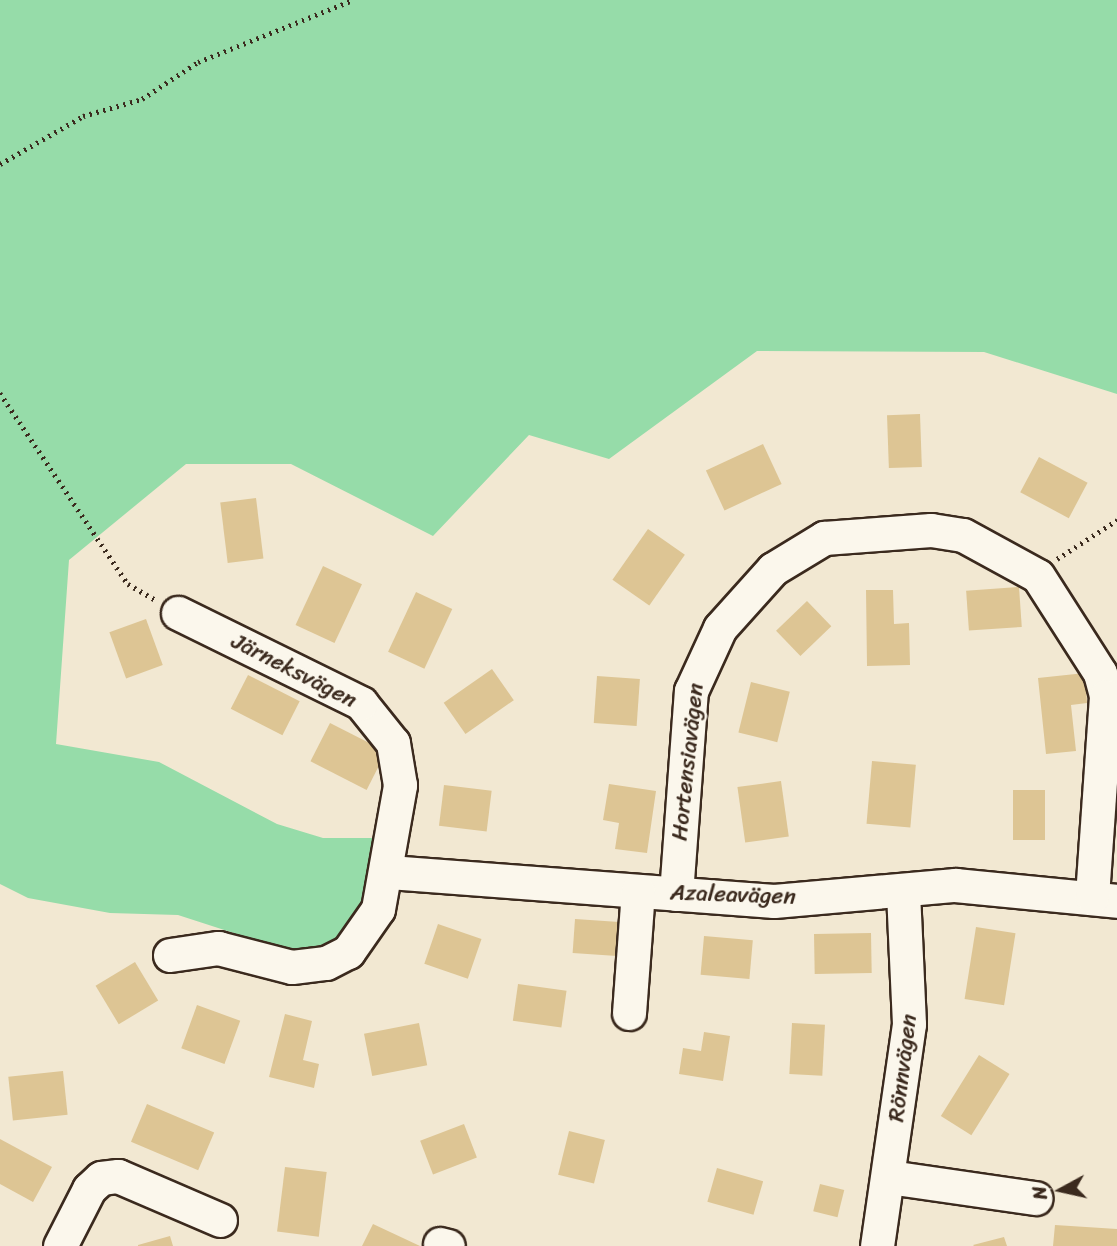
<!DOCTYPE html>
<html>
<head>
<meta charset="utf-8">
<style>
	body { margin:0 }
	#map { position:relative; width:1117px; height:1246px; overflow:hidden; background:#f2e8d2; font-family:Sriracha,sans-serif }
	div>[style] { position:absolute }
	.green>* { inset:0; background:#96dca9 }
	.building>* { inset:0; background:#ddc594; transform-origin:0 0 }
	.path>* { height:4.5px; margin-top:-2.25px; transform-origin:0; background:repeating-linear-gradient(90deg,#3b2a1e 0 2px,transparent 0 7px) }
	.roads { filter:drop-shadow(2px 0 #3b2a1e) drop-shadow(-2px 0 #3b2a1e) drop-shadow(0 2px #3b2a1e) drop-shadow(0 -2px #3b2a1e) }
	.minor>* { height:33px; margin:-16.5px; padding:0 16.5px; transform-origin:16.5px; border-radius:16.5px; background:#fbf7ec }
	span { translate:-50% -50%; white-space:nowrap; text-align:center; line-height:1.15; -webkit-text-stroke:5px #fbf7ec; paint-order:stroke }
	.street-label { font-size:23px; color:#3b2a1e }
	.north { position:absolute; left:1026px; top:1155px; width:70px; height:70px; -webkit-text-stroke:5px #fbf7ec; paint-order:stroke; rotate:262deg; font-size:19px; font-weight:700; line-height:28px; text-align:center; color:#3b2a1e }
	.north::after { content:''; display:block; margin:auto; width:24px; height:32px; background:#3b2a1e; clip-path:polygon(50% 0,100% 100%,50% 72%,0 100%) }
</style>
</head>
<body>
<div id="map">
	<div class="green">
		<i style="clip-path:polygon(0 0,1117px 0,1117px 394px,984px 352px,757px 351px,609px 459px,529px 435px,433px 536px,291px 464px,186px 464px,69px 560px,56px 744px,159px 762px,277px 824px,323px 838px,375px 838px,377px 852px,357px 920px,323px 948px,292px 952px,178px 915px,110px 913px,28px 898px,0 884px)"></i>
	</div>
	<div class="building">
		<i style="left:920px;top:414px;width:53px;height:33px;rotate:88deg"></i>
		<i style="left:763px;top:444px;width:44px;height:63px;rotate:65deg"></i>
		<i style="left:1039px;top:457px;width:55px;height:40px;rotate:28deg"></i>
		<i style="left:256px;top:498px;width:61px;height:36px;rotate:83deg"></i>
		<i style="left:648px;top:529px;width:45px;height:62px;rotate:35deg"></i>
		<i style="left:323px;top:566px;width:43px;height:65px;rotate:25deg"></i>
		<i style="left:1019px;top:587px;width:40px;height:53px;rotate:86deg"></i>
		<i style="clip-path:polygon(866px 590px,893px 590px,894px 624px,909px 623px,910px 665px,867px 666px)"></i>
		<i style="left:416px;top:592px;width:40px;height:66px;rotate:25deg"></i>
		<i style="left:807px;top:601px;width:35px;height:43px;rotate:46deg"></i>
		<i style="left:146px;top:619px;width:49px;height:39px;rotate:70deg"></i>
		<i style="left:492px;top:669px;width:38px;height:59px;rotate:55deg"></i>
		<i style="clip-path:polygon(1085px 673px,1087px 703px,1071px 705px,1076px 751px,1046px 754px,1038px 678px)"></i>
		<i style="left:248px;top:675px;width:58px;height:38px;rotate:27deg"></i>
		<i style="left:597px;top:676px;width:43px;height:47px;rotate:4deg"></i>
		<i style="left:751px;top:682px;width:40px;height:52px;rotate:14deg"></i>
		<i style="left:330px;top:723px;width:63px;height:43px;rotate:27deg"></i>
		<i style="left:872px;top:761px;width:44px;height:63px;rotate:5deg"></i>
		<i style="left:781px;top:781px;width:56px;height:44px;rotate:82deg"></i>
		<i style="clip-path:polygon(609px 784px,656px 791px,647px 853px,615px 849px,619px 823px,603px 820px)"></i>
		<i style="left:444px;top:785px;width:48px;height:41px;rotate:7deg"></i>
		<i style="left:1013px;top:790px;width:32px;height:50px"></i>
		<i style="left:575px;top:919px;width:48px;height:34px;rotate:4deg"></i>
		<i style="left:438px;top:924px;width:46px;height:42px;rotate:19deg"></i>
		<i style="left:976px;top:927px;width:40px;height:73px;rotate:9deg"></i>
		<i style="left:871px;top:933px;width:40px;height:57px;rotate:89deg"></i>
		<i style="left:704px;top:936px;width:49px;height:39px;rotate:5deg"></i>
		<i style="left:135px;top:962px;width:45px;height:46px;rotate:59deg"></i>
		<i style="left:518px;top:984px;width:49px;height:37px;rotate:8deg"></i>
		<i style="left:197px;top:1005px;width:46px;height:46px;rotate:20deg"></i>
		<i style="clip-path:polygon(285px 1014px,312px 1021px,303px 1060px,319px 1064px,314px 1088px,269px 1077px)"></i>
		<i style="left:419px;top:1023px;width:43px;height:56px;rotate:79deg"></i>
		<i style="left:792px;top:1023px;width:33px;height:51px;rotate:3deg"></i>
		<i style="clip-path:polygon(704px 1032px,730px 1036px,723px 1081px,679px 1074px,683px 1048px,701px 1051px)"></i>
		<i style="left:979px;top:1055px;width:36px;height:72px;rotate:32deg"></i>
		<i style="left:63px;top:1071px;width:44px;height:55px;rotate:84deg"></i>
		<i style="left:147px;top:1104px;width:73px;height:41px;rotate:23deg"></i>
		<i style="left:464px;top:1124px;width:36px;height:47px;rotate:69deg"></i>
		<i style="left:569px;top:1131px;width:37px;height:45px;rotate:14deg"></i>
		<i style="clip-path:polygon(0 1139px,52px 1167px,33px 1202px,0 1184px)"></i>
		<i style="left:285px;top:1167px;width:42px;height:65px;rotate:7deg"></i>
		<i style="left:717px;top:1168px;width:48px;height:35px;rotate:16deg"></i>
		<i style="left:820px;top:1184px;width:25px;height:28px;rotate:14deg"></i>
		<i style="clip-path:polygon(373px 1224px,420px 1246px,362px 1246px)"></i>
		<i style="clip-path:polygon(1055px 1225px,1117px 1229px,1117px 1246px,1053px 1246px)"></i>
		<i style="clip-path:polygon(170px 1236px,173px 1246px,138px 1246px,138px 1245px)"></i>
		<i style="clip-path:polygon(1004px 1237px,1007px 1246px,974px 1246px,973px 1245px)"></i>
	</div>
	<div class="path">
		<i style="left:0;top:164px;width:96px;rotate:-30deg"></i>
		<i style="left:83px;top:116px;width:61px;rotate:-16.1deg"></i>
		<i style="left:142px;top:99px;width:67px;rotate:-33.5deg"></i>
		<i style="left:198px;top:62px;width:167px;rotate:-21.8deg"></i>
		<i style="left:0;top:393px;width:230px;rotate:56.2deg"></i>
		<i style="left:128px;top:584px;width:32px;rotate:30deg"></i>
		<i style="left:1057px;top:559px;width:72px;rotate:-33deg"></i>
	</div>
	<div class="roads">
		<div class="minor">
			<i style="left:389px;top:872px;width:386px;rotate:4.3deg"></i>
			<i style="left:774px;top:901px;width:182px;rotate:-5.1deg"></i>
			<i style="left:955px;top:885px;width:163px;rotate:5.6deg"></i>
			<i style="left:676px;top:894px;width:204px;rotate:-85.8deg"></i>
			<i style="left:691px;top:691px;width:69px;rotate:-65.3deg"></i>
			<i style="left:720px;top:628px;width:79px;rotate:-48.1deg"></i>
			<i style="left:773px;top:569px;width:60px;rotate:-31.3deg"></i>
			<i style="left:824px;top:538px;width:107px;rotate:-4.3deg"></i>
			<i style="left:931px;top:530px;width:32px;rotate:9deg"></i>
			<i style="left:963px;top:535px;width:85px;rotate:28.7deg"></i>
			<i style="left:1038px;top:576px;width:115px;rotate:57.4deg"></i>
			<i style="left:1100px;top:673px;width:24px;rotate:75deg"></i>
			<i style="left:1106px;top:696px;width:201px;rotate:94deg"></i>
			<i style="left:170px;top:955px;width:49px;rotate:-8.3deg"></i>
			<i style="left:218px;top:948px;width:76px;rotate:14.4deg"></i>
			<i style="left:292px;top:967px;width:34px;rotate:-7deg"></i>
			<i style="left:326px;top:963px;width:25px;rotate:-27deg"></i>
			<i style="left:348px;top:952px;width:52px;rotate:-55.1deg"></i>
			<i style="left:378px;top:909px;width:126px;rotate:-79.9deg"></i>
			<i style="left:400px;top:785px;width:43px;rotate:-99.5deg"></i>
			<i style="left:393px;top:743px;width:51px;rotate:-128.7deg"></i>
			<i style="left:361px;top:703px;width:204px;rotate:-153.8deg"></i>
			<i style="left:629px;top:1013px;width:122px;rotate:-85.8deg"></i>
			<i style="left:889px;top:1177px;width:148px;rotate:8.2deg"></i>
			<i style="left:440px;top:1244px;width:8px;rotate:14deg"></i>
			<i style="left:60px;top:1246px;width:64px;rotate:-63deg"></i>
			<i style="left:89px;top:1189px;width:16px;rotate:-43deg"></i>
			<i style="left:101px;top:1178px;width:17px;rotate:-7deg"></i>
			<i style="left:118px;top:1176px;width:111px;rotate:23.3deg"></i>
			<i style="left:877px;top:1246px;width:224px;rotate:-81.8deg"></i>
			<i style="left:909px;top:1024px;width:134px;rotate:-92.6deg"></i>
		</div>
	</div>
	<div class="street-label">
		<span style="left:294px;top:671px;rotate:27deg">Järneksvägen</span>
		<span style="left:688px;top:762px;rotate:-84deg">Hortensiavägen</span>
		<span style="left:733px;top:895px;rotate:2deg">Azaleavägen</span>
		<span style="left:903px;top:1068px;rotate:-83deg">Rönnvägen</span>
	</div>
	<div class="north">N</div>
</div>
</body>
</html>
